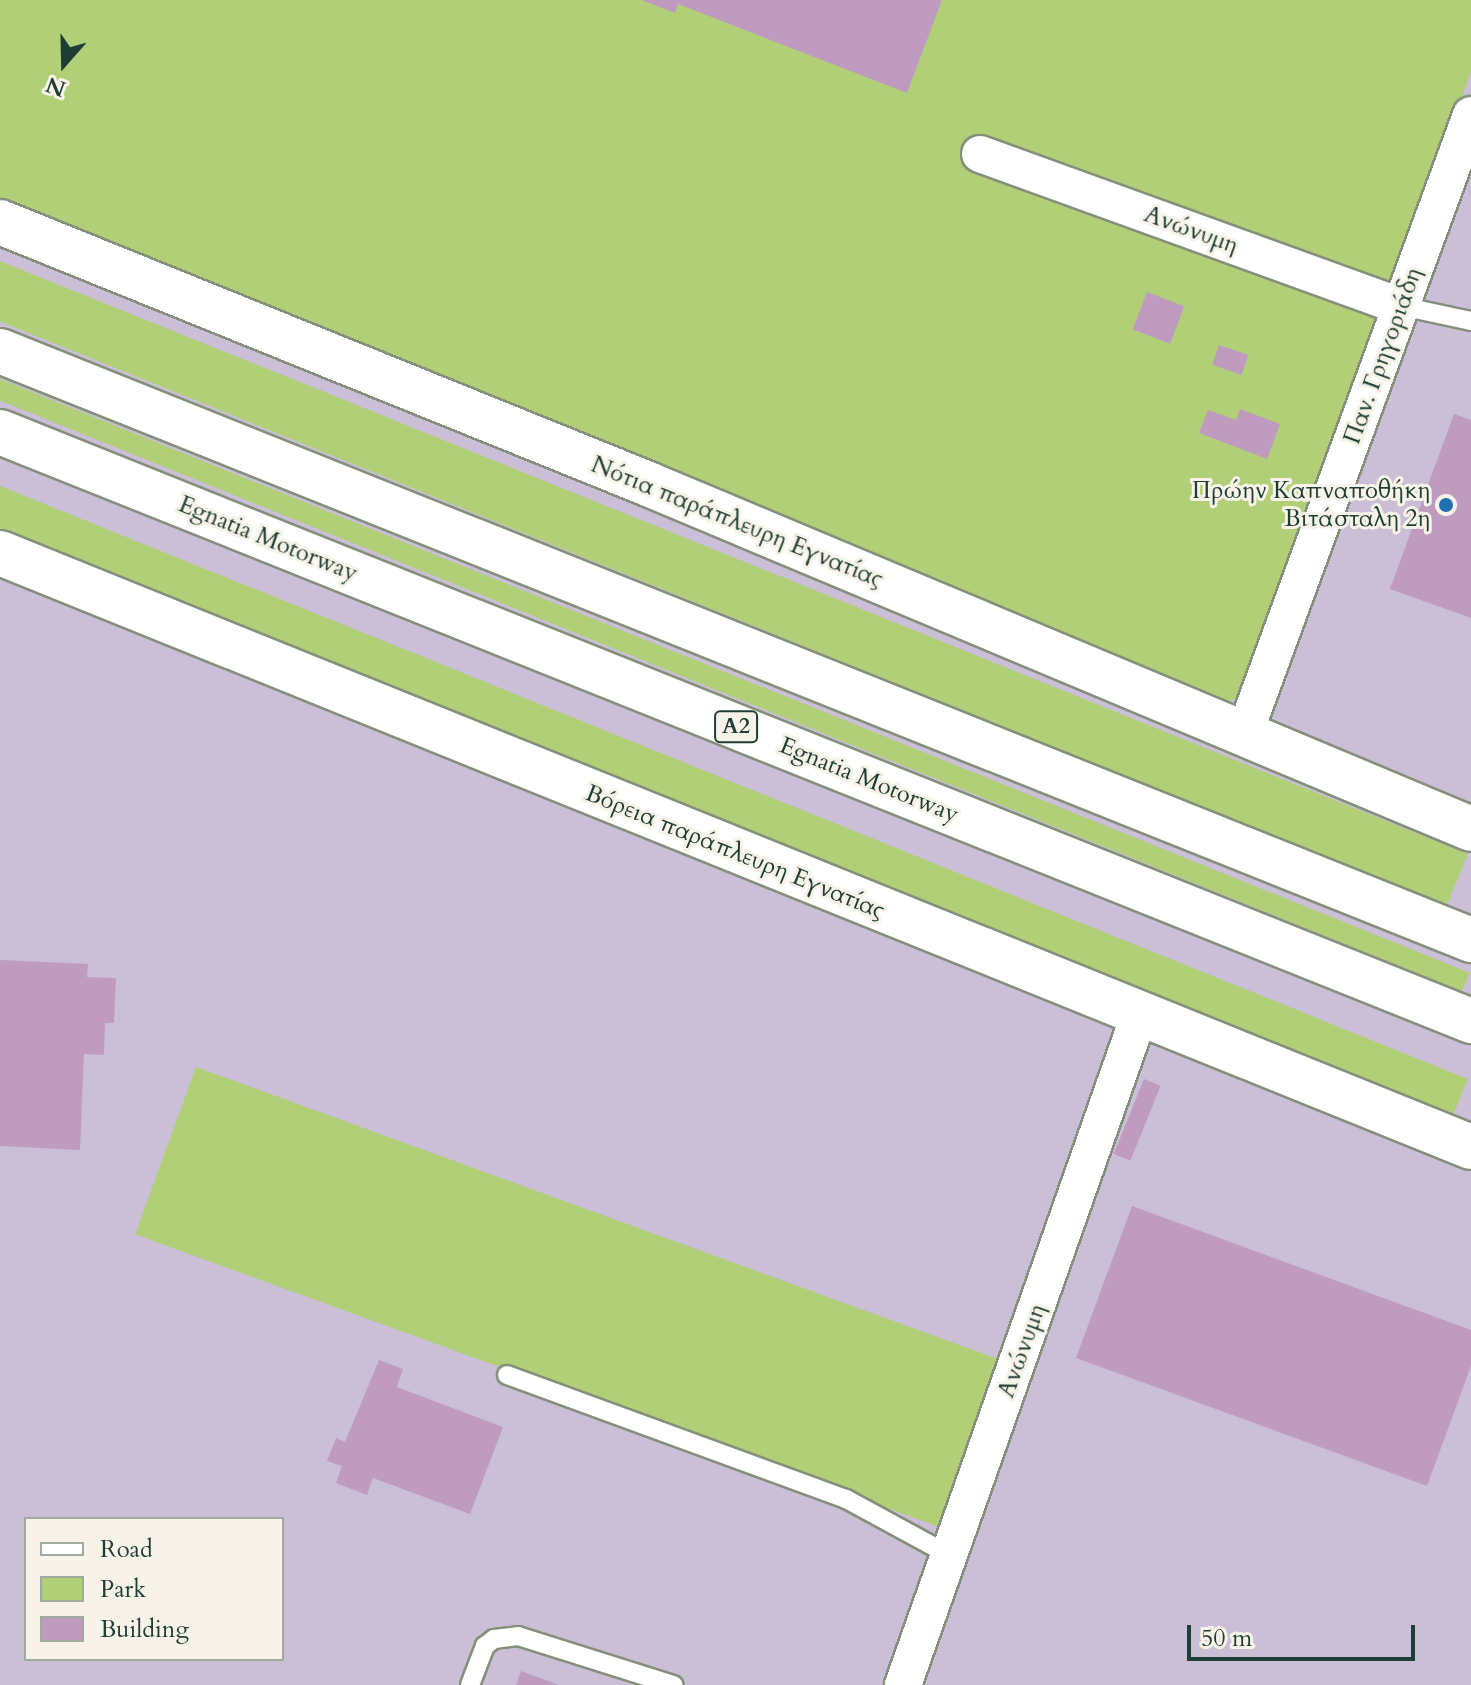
<!DOCTYPE html>
<html>
<head>
<meta charset="utf-8">
<style>
	body { margin:0 }
	#map { position:relative; width:1471px; height:1685px; overflow:hidden; background:#eae2c2; font-family:Cardo,serif }
	div>[style] { position:absolute }
	.industrial>* { inset:0; background:#cabfd6 }
	.green>* { inset:0; background:#b0cf77; transform-origin:0 0 }
	.building>* { inset:0; background:#bf9cbf; transform-origin:0 0 }
	.roads { filter:drop-shadow(2px 0 #84907b) drop-shadow(-2px 0 #84907b) drop-shadow(0 2px #84907b) drop-shadow(0 -2px #84907b) }
	.service>* { height:18px; margin:-9px; padding:0 9px; transform-origin:9px; border-radius:9px; background:#fff }
	.minor>* { height:36px; margin:-18px; padding:0 18px; transform-origin:18px; border-radius:18px; background:#fff }
	.tertiary>* { height:44px; margin:-22px; padding:0 22px; transform-origin:22px; border-radius:22px; background:#fff }
	.motorway>* { height:44px; margin:-22px; padding:0 22px; transform-origin:22px; border-radius:22px; background:#fff }
	.dots>* { width:22px; height:22px; translate:-50% -50%; box-sizing:border-box; border:4px solid #f7f3e8; border-radius:50% }
	span { translate:-50% -50%; white-space:nowrap; text-align:center; line-height:1.15; -webkit-text-stroke:6px #f7f3e8; paint-order:stroke }
	.shield-label span { padding:2px 6px; background:#f7f3e8; border:2px solid; border-radius:6px; -webkit-text-stroke-width:0 }
	.shield-label { font-size:22px; color:#1f3d34; font-weight:700 }
	.street-label { font-size:24px; color:#1f3d34 }
	.poi-label { font-size:24px; color:#1f3d34 }
	.right { translate:-100% -50%; text-align:right }
	.legend { position:absolute; left:24px; top:1517px; width:260px; height:144px; box-sizing:border-box; background:#f7f3e8; border:2px solid #a1aaa0; margin:0; padding:10px 14px; list-style:none; font-size:24px; color:#1f3d34 }
	.legend li { display:flex; align-items:center; gap:16px; height:40px }
	.legend b { width:40px; border:2px solid #a1aaa0 }
	.north { position:absolute; left:24px; top:24px; width:80px; height:80px; -webkit-text-stroke:6px #f7f3e8; paint-order:stroke; rotate:200deg; font-size:22px; font-weight:700; line-height:32px; text-align:center; color:#1f3d34 }
	.north::after { content:''; display:block; margin:auto; width:28px; height:36px; background:#1f3d34; clip-path:polygon(50% 0,100% 100%,50% 72%,0 100%) }
	.scale { position:absolute; left:1187px; top:1625px; width:228px; height:36px; box-sizing:border-box; border:4px solid #1f3d34; border-top:0; padding-left:10px; font-size:24px; line-height:28px; white-space:nowrap; color:#1f3d34; -webkit-text-stroke:6px #f7f3e8; paint-order:stroke }
</style>
</head>
<body>
<div id="map">
	<div class="industrial">
		<i style="clip-path:polygon(evenodd,0 0,1471px 0,1471px 1685px,0 1685px,0 0,26px 1519px,282px 1519px,282px 1659px,26px 1659px,26px 1519px)"></i>
	</div>
	<div class="green">
		<i style="clip-path:polygon(0 0,1471px 0,1471px 72px,1237px 699px,1214px 705px,0 214px)"></i>
		<i style="left:0;top:261px;width:1583px;height:56px;rotate:22deg"></i>
		<i style="left:0;top:379px;width:1585px;height:20px;rotate:22deg"></i>
		<i style="left:0;top:486px;width:1583px;height:52px;rotate:22deg"></i>
		<i style="left:196px;top:1067px;width:860px;height:178px;rotate:20deg"></i>
	</div>
	<div class="building">
		<i style="clip-path:polygon(641px 0,942px 0,907px 93px,678px 4px,675px 13px)"></i>
		<i style="left:1147px;top:292px;width:40px;height:40px;rotate:21deg"></i>
		<i style="left:1219px;top:345px;width:31px;height:21px;rotate:19deg"></i>
		<i style="clip-path:polygon(1240px 409px,1280px 424px,1267px 459px,1199px 433px,1208px 410px,1236px 420px)"></i>
		<i style="clip-path:polygon(1454px 414px,1471px 420px,1471px 618px,1390px 589px)"></i>
		<i style="clip-path:polygon(0 960px,88px 964px,87px 977px,116px 978px,114px 1023px,105px 1023px,104px 1055px,84px 1054px,80px 1150px,0 1146px)"></i>
		<i style="left:1144px;top:1079px;width:18px;height:81px;rotate:22deg"></i>
		<i style="clip-path:polygon(1132px 1206px,1471px 1330px,1471px 1366px,1427px 1486px,1076px 1358px)"></i>
		<i style="clip-path:polygon(379px 1360px,403px 1369px,397px 1387px,503px 1427px,470px 1514px,373px 1478px,367px 1495px,336px 1483px,342px 1466px,327px 1461px,336px 1438px,345px 1442px)"></i>
		<i style="clip-path:polygon(521px 1671px,559px 1685px,516px 1685px)"></i>
	</div>
	<div class="roads">
		<div class="service">
			<i style="left:1401px;top:306px;width:72px;rotate:12.1deg"></i>
			<i style="left:507px;top:1375px;width:361px;rotate:20.1deg"></i>
			<i style="left:846px;top:1499px;width:117px;rotate:28.5deg"></i>
			<i style="left:470px;top:1685px;width:42px;rotate:-69deg"></i>
			<i style="left:485px;top:1646px;width:11px;rotate:-38deg"></i>
			<i style="left:494px;top:1639px;width:24px;rotate:-7deg"></i>
			<i style="left:518px;top:1636px;width:163px;rotate:17.5deg"></i>
		</div>
		<div class="minor">
			<i style="left:980px;top:154px;width:448px;rotate:19.9deg"></i>
			<i style="left:1245px;top:732px;width:657px;rotate:-69.88deg"></i>
			<i style="left:903px;top:1685px;width:709px;rotate:-70.57deg"></i>
		</div>
		<div class="tertiary">
			<i style="left:0;top:222px;width:699px;rotate:22.01deg"></i>
			<i style="left:648px;top:484px;width:892px;rotate:22.74deg"></i>
			<i style="left:0;top:553px;width:1586px;rotate:21.99deg"></i>
		</div>
		<div class="motorway">
			<i style="left:0;top:351px;width:1585px;rotate:21.82deg"></i>
			<i style="left:0;top:432px;width:1585px;rotate:21.82deg"></i>
		</div>
	</div>
	<div class="dots">
		<i style="left:1446px;top:505px;background:#1f6fb2"></i>
	</div>
	<div class="shield-label">
		<span style="left:736px;top:727px">Α2</span>
	</div>
	<div class="street-label">
		<span style="left:1191px;top:230px;rotate:20deg">Ανώνυμη</span>
		<span style="left:1383px;top:356px;rotate:-70deg">Παν. Γρηγοριάδη</span>
		<span style="left:737px;top:522px;rotate:22deg">Νότια παράπλευρη Εγνατίας</span>
		<span style="left:268px;top:539px;rotate:22deg">Egnatia Motorway</span>
		<span style="left:869px;top:780px;rotate:22deg">Egnatia Motorway</span>
		<span style="left:735px;top:852px;rotate:22deg">Βόρεια παράπλευρη Εγνατίας</span>
		<span style="left:1022px;top:1351px;rotate:-70deg">Ανώνυμη</span>
	</div>
	<div class="poi-label">
		<span class="right" style="left:1430px;top:505px">Πρώην Καπναποθήκη<br>Βιτάσταλη 2η</span>
	</div>
	<ul class="legend">
	<li><b style="height:10px;background:#fff"></b>Road</li>
	<li><b style="height:22px;background:#b0cf77"></b>Park</li>
	<li><b style="height:22px;background:#bf9cbf"></b>Building</li>
	</ul>
	<div class="north">N</div>
	<div class="scale">50 m</div>
</div>
</body>
</html>
